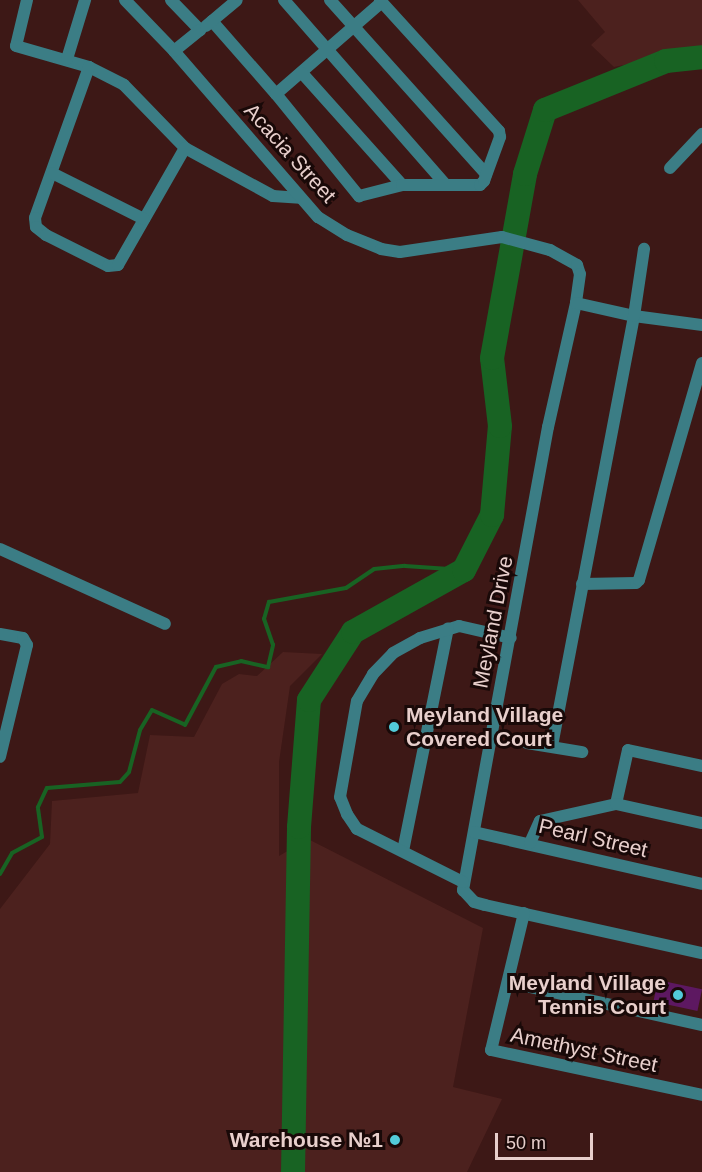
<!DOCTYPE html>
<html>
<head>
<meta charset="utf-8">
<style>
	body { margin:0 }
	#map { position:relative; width:702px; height:1172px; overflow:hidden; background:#3d1816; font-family:Arial,sans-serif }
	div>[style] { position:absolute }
	.built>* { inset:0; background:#4c211e }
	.green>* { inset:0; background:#5d1861; transform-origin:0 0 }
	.stream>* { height:4px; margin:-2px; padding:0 2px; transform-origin:2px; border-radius:2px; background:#186323 }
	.river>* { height:24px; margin:-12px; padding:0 12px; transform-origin:12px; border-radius:12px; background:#186323 }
	.street>* { height:12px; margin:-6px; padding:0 6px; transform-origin:6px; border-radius:6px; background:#3b7d85 }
	.dots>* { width:16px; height:16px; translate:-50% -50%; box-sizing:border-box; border:3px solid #190908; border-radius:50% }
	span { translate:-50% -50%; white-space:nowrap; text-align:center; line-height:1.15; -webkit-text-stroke:6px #190908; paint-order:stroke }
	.street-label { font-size:21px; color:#e8cfcc }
	.poi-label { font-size:21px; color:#e8cfcc; font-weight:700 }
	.left { translate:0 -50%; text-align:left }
	.right { translate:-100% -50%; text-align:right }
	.scale { position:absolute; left:495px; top:1133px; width:98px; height:27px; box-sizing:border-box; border:3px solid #e8cfcc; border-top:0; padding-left:8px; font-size:18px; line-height:21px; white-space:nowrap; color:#e8cfcc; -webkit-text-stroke:4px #190908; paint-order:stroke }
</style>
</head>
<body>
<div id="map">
	<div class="built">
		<i style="clip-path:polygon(578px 0,702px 0,702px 49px,614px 67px,591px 45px,605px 32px)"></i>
		<i style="clip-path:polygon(283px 652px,322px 654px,290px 686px,279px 762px,279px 856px,308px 839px,483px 928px,453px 1087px,502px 1099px,467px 1172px,0 1172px,0 909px,50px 844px,52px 801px,138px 793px,150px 735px,194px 737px,222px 684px,239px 674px,257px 676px)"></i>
	</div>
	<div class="green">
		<i style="left:658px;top:980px;width:45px;height:22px;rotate:12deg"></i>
	</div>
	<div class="stream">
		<i style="left:0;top:874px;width:24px;rotate:-60deg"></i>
		<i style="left:12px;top:853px;width:34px;rotate:-28deg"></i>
		<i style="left:42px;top:837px;width:30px;rotate:-98deg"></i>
		<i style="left:38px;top:807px;width:21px;rotate:-65deg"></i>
		<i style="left:47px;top:788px;width:73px;rotate:-4.7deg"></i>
		<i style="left:120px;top:782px;width:13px;rotate:-48deg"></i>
		<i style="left:129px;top:772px;width:43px;rotate:-75.3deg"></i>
		<i style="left:140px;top:730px;width:23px;rotate:-59deg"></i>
		<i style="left:152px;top:710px;width:36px;rotate:24deg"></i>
		<i style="left:185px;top:725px;width:66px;rotate:-61.9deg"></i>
		<i style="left:216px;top:667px;width:26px;rotate:-13deg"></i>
		<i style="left:241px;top:661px;width:28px;rotate:13deg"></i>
		<i style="left:268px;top:667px;width:23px;rotate:-77deg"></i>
		<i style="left:273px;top:645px;width:28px;rotate:-109deg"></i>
		<i style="left:264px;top:619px;width:18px;rotate:-74deg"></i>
		<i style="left:269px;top:602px;width:78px;rotate:-10.3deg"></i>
		<i style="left:346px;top:588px;width:34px;rotate:-34deg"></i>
		<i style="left:374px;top:569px;width:31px;rotate:-6deg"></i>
		<i style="left:405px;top:566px;width:59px;rotate:3.9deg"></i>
	</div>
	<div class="river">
		<i style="left:293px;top:1172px;width:345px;rotate:-89deg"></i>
		<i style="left:299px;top:827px;width:127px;rotate:-85.5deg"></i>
		<i style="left:309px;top:700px;width:81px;rotate:-57.1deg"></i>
		<i style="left:353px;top:632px;width:127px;rotate:-29.2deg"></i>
		<i style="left:464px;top:570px;width:62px;rotate:-63deg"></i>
		<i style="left:492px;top:515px;width:89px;rotate:-84.9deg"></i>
		<i style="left:500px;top:426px;width:68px;rotate:-96.7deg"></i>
		<i style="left:492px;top:358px;width:187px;rotate:-79.8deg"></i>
		<i style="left:525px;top:174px;width:67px;rotate:-72.6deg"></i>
		<i style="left:545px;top:110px;width:131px;rotate:-22deg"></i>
		<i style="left:666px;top:61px;width:36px;rotate:-6deg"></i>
	</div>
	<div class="street">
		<i style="left:27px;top:0;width:47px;rotate:103.4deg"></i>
		<i style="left:16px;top:46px;width:76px;rotate:16deg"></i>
		<i style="left:89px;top:67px;width:39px;rotate:27deg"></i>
		<i style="left:124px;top:85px;width:88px;rotate:45.9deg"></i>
		<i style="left:185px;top:148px;width:100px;rotate:28.6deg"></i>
		<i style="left:273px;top:196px;width:27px;rotate:4deg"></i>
		<i style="left:125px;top:0;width:71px;rotate:46.1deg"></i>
		<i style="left:174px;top:51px;width:220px;rotate:49.1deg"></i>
		<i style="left:318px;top:217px;width:34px;rotate:32deg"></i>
		<i style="left:347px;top:235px;width:37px;rotate:22deg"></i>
		<i style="left:381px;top:249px;width:19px;rotate:9deg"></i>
		<i style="left:400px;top:252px;width:103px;rotate:-8.4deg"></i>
		<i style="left:502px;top:237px;width:50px;rotate:15.2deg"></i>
		<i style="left:550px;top:250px;width:31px;rotate:29deg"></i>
		<i style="left:577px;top:265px;width:9px;rotate:72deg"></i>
		<i style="left:580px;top:274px;width:29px;rotate:98deg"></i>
		<i style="left:576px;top:303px;width:127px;rotate:102.7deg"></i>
		<i style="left:548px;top:427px;width:471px;rotate:100.4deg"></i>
		<i style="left:463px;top:890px;width:16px;rotate:47deg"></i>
		<i style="left:474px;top:902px;width:11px;rotate:15deg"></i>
		<i style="left:485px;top:905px;width:222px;rotate:12.5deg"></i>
		<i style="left:171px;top:0;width:42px;rotate:46deg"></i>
		<i style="left:200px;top:30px;width:33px;rotate:141deg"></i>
		<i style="left:284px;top:0;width:243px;rotate:48.8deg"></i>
		<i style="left:330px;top:0;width:234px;rotate:48.1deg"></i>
		<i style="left:212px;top:21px;width:97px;rotate:48.8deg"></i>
		<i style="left:276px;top:94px;width:140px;rotate:-41deg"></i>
		<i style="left:206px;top:26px;width:40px;rotate:-40deg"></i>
		<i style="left:67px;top:59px;width:62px;rotate:-73deg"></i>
		<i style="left:89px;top:67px;width:160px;rotate:109.7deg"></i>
		<i style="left:35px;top:218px;width:9px;rotate:84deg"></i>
		<i style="left:36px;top:227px;width:13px;rotate:39deg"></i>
		<i style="left:46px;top:235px;width:69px;rotate:26.6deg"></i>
		<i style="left:108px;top:266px;width:10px;rotate:-6deg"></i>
		<i style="left:118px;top:265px;width:135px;rotate:-60.2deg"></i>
		<i style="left:302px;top:73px;width:150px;rotate:48.2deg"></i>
		<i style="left:276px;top:94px;width:132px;rotate:50.9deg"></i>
		<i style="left:359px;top:196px;width:44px;rotate:-14.3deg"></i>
		<i style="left:402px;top:185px;width:78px"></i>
		<i style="left:480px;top:185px;width:6px;rotate:-45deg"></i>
		<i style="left:484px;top:181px;width:47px;rotate:-70deg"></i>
		<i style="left:500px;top:137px;width:6px;rotate:-99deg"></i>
		<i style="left:499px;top:131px;width:177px;rotate:-132.3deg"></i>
		<i style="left:670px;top:168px;width:47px;rotate:-46.7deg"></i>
		<i style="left:52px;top:173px;width:103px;rotate:26.6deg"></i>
		<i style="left:576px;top:303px;width:59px;rotate:12.6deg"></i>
		<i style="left:634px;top:316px;width:69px;rotate:7.5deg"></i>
		<i style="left:0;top:549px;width:181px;rotate:24.4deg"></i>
		<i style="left:582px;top:584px;width:54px;rotate:-1.1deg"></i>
		<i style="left:636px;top:583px;width:4px;rotate:-45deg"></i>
		<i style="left:639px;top:580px;width:226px;rotate:-73.8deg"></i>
		<i style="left:0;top:634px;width:23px;rotate:10deg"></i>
		<i style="left:23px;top:638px;width:8px;rotate:60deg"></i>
		<i style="left:27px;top:645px;width:115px;rotate:103.6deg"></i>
		<i style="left:527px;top:743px;width:56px;rotate:9.3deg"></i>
		<i style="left:552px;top:746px;width:438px;rotate:-79.2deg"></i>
		<i style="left:634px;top:316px;width:68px;rotate:-81.5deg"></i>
		<i style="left:616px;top:804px;width:55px;rotate:-77.5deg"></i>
		<i style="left:628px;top:750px;width:76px;rotate:12.2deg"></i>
		<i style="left:474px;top:832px;width:234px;rotate:12.8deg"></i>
		<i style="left:530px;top:843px;width:24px;rotate:-66deg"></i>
		<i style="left:540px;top:821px;width:78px;rotate:-12.6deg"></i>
		<i style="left:616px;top:804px;width:88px;rotate:12.5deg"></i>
		<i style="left:403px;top:851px;width:227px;rotate:-78.6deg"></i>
		<i style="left:463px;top:882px;width:119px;rotate:-153.4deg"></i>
		<i style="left:357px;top:829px;width:18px;rotate:-124deg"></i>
		<i style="left:347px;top:814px;width:18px;rotate:-112deg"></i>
		<i style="left:340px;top:797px;width:97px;rotate:-80deg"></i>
		<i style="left:357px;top:701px;width:31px;rotate:-59deg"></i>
		<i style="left:373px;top:674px;width:29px;rotate:-46deg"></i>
		<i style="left:393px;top:653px;width:31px;rotate:-29deg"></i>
		<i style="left:420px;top:638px;width:41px;rotate:-17.1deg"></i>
		<i style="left:459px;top:626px;width:53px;rotate:13deg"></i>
		<i style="left:524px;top:913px;width:141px;rotate:103.5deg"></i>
		<i style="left:491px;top:1050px;width:216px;rotate:12deg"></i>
		<i style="left:508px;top:982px;width:199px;rotate:12.5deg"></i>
	</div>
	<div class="dots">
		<i style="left:394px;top:727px;background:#52cbd9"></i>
		<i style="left:678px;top:995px;background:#52cbd9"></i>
		<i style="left:395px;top:1140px;background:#52cbd9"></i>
	</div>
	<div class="street-label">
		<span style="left:290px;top:153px;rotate:48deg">Acacia Street</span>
		<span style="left:493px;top:622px;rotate:-79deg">Meyland Drive</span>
		<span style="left:593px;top:838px;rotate:13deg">Pearl Street</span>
		<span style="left:584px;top:1050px;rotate:12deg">Amethyst Street</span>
	</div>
	<div class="poi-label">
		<span class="left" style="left:406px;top:727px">Meyland Village<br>Covered Court</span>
		<span class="right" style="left:666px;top:995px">Meyland Village<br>Tennis Court</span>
		<span class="right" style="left:383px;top:1140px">Warehouse №1</span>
	</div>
	<div class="scale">50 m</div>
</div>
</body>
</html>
